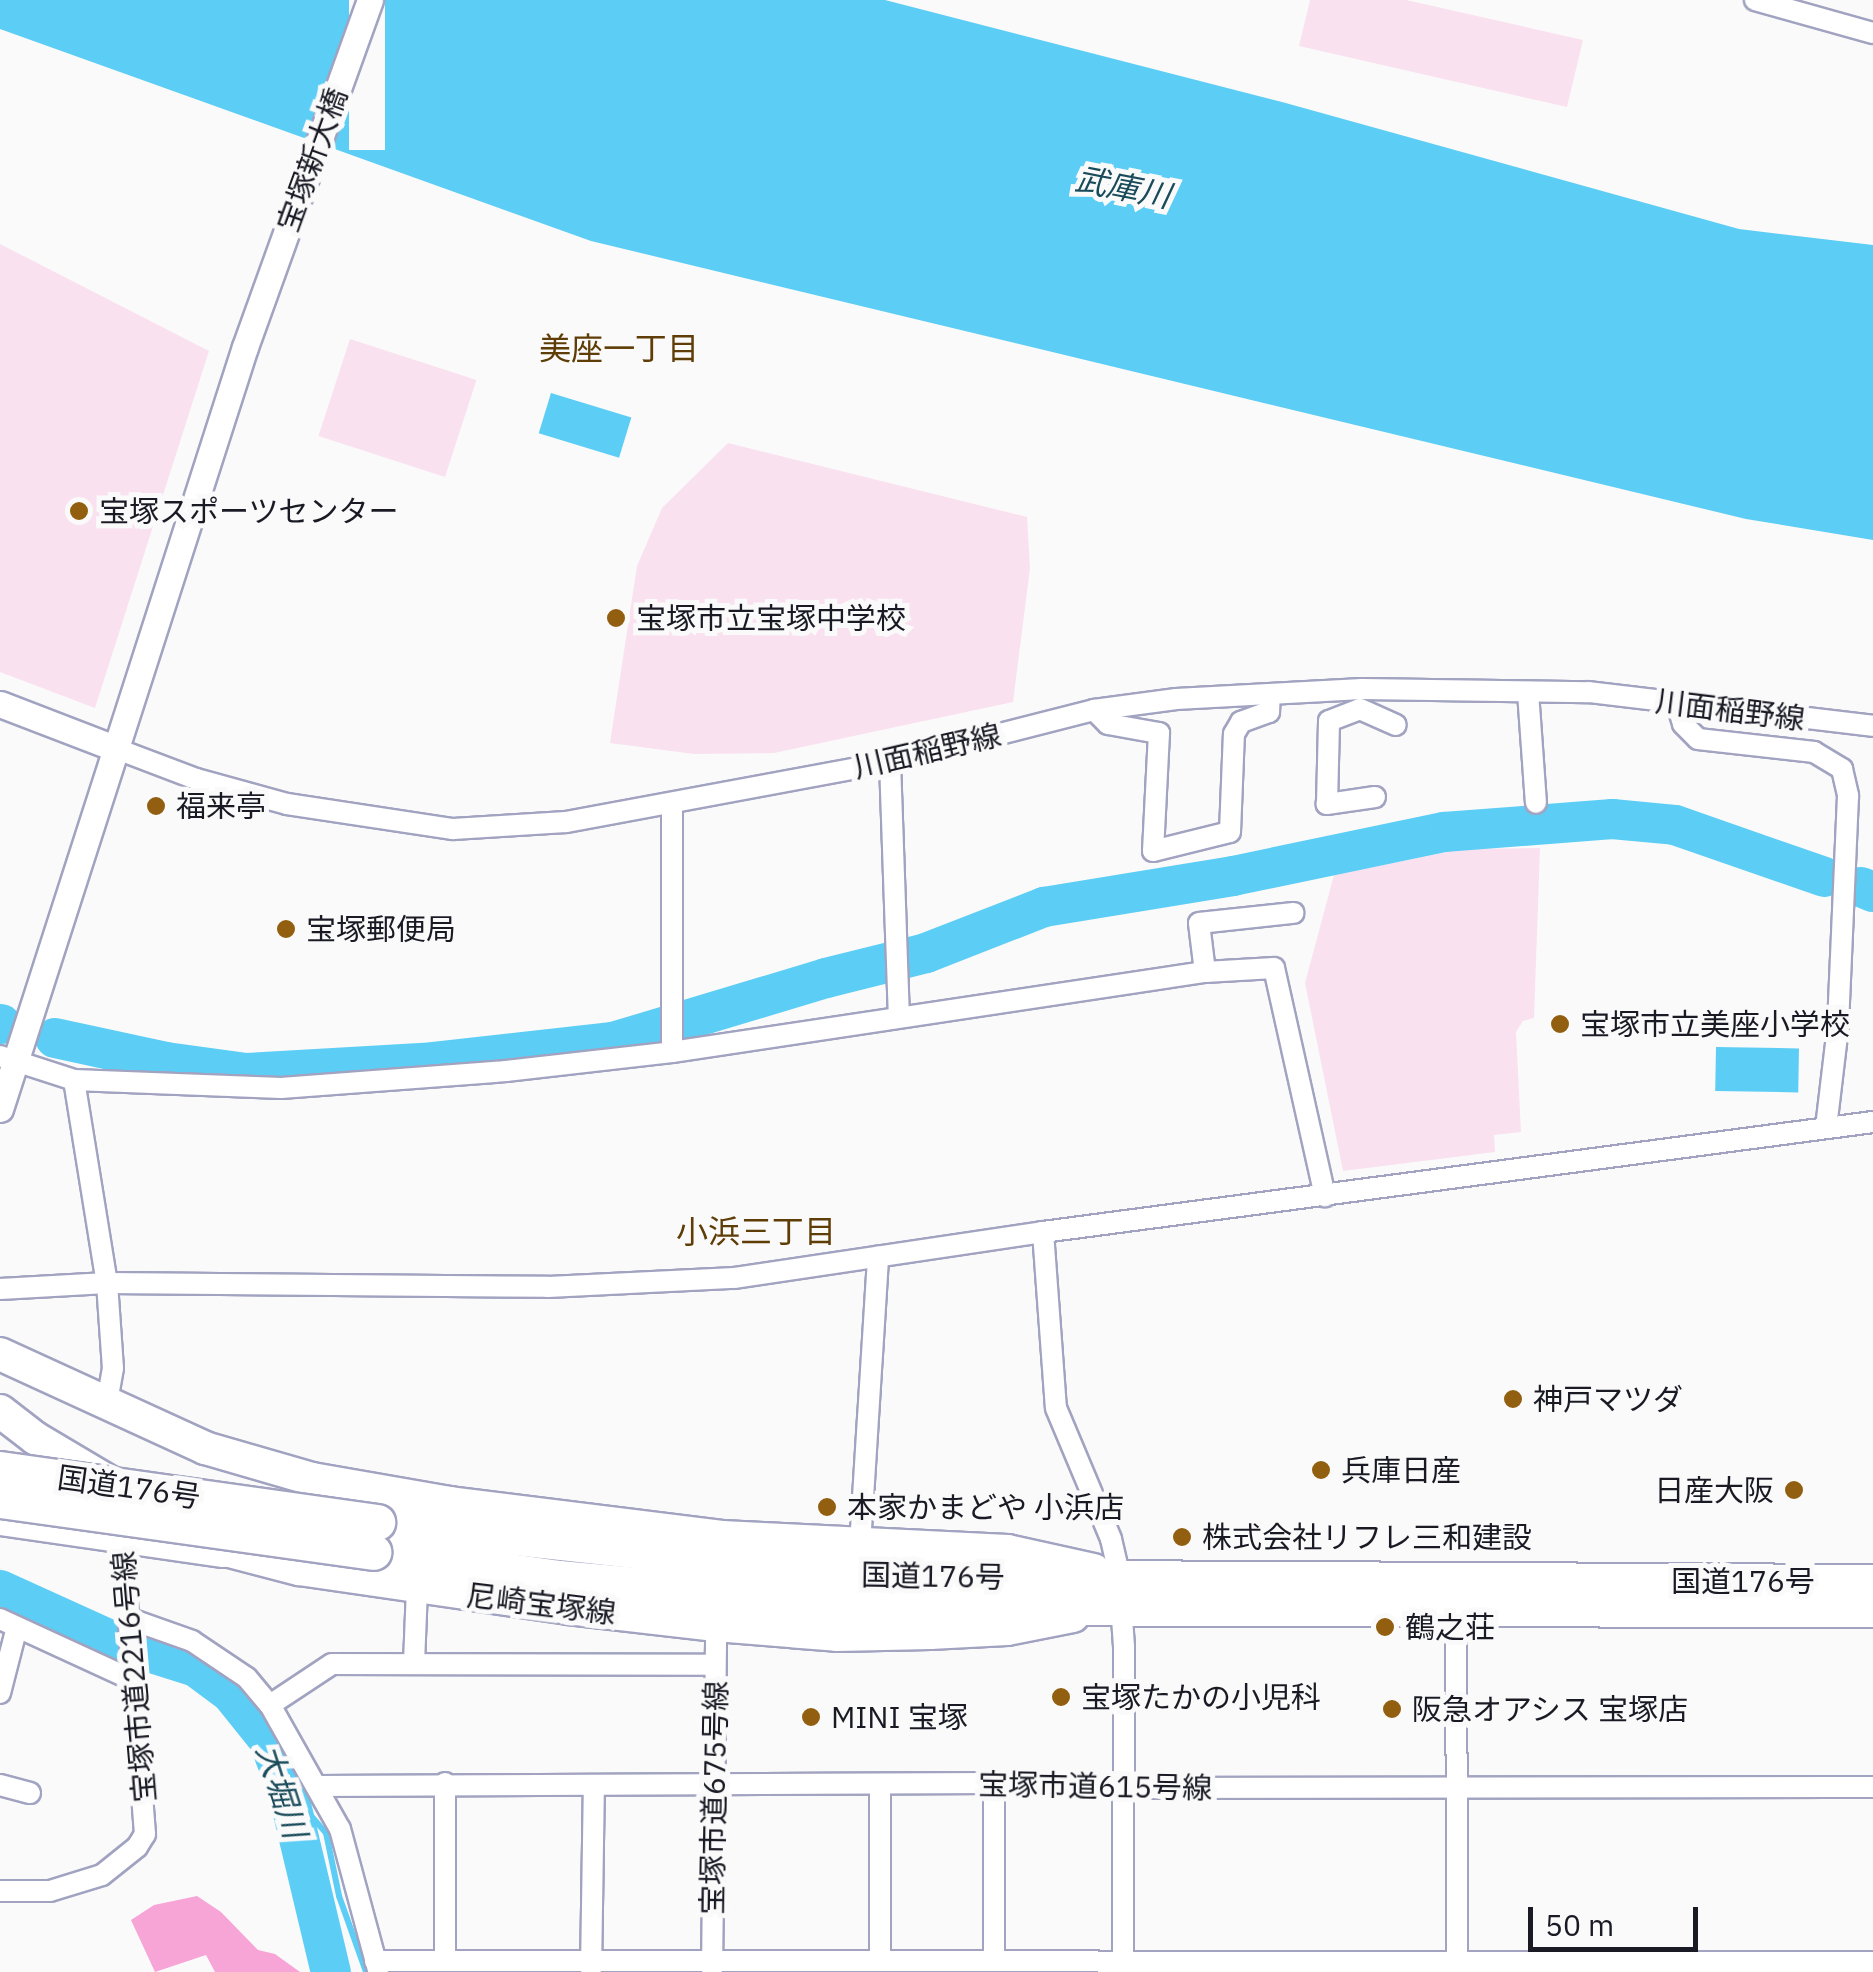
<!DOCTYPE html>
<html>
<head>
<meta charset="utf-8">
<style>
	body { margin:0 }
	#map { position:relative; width:1873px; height:1972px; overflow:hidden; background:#fafafa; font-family:"IBM Plex Sans","Noto Sans JP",sans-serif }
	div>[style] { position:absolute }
	.green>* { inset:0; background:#fae1ef; transform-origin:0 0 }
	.forest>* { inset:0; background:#f7a4d7 }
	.water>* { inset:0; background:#5ccdf5; transform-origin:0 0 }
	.pier>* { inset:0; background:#fafafa; transform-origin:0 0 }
	.stream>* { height:6px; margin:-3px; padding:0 3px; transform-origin:3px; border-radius:3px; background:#5ccdf5 }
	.river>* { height:40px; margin:-20px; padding:0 20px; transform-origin:20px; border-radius:20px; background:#5ccdf5 }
	.roads { filter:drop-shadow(2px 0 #a1a3c0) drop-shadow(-2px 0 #a1a3c0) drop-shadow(0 2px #a1a3c0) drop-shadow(0 -2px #a1a3c0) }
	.minor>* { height:20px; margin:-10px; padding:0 10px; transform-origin:10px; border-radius:10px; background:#fff }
	.tertiary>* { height:25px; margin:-12.5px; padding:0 12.5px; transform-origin:12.5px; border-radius:12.5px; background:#fff }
	.primary>* { height:32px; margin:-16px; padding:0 16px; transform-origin:16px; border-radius:16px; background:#fff }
	.trunk>* { height:35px; margin:-17.5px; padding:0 17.5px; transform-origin:17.5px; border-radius:17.5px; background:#fff }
	.bridges { filter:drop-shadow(2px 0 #a1a3c0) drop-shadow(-2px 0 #a1a3c0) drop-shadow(0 2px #a1a3c0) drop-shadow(0 -2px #a1a3c0) }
	.trunk-bridge>* { height:35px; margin:-17.5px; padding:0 17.5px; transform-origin:17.5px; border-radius:17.5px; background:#fff }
	.dots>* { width:28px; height:28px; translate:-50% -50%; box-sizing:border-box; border:5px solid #fafafa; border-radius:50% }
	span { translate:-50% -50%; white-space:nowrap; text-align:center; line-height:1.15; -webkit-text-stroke:10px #fafafa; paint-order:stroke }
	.street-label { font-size:30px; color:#1a1a25 }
	.poi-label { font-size:30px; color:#1a1a25 }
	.left { translate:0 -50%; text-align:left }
	.right { translate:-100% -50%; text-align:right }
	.water-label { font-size:32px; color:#1a4b5b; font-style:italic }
	.neighbourhood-label { font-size:32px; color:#5f3d06 }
	.scale { position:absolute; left:1528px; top:1907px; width:170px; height:45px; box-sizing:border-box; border:5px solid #1a1a25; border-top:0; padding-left:12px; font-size:30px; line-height:35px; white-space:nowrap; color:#1a1a25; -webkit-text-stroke:8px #fafafa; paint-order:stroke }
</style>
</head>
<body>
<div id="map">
	<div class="green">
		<i style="clip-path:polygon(1310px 0,1406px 0,1583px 40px,1567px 107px,1299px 46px)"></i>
		<i style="clip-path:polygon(0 244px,209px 351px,95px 708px,0 672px)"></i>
		<i style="left:350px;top:339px;width:133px;height:102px;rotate:18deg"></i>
		<i style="clip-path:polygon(728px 443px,1027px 517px,1030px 568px,1013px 702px,774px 753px,694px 754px,610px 743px,637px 566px,662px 508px)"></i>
		<i style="clip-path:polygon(1540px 848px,1534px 1018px,1523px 1021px,1516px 1032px,1521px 1132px,1494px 1135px,1495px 1152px,1343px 1171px,1305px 983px,1334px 875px,1462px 849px)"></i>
	</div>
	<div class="forest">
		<i style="clip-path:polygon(197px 1896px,221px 1912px,258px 1950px,275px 1954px,300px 1972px,215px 1972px,206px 1955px,155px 1972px,131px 1920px,154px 1905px)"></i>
	</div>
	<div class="water">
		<i style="clip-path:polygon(0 0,885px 0,1282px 102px,1739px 229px,1873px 245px,1873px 540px,1746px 519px,591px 241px,0 29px)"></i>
		<i style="left:551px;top:393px;width:84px;height:42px;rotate:17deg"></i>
		<i style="left:1716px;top:1047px;width:83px;height:44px;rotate:1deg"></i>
	</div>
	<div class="pier">
		<i style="left:349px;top:0;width:36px;height:150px"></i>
	</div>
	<div class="stream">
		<i style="left:287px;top:1788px;width:60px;rotate:49.1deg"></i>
		<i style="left:326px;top:1833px;width:64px;rotate:78.3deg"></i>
		<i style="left:339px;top:1896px;width:81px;rotate:70.4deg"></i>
	</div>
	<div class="river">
		<i style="left:1861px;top:887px;width:13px;rotate:23deg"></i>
		<i style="left:0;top:1024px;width:1px"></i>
		<i style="left:55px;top:1038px;width:114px;rotate:12.2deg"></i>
		<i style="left:166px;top:1062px;width:81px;rotate:7.8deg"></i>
		<i style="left:246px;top:1073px;width:188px;rotate:-3.3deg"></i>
		<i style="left:434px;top:1062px;width:180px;rotate:-6.4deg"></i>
		<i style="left:613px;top:1042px;width:222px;rotate:-16.7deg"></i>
		<i style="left:826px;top:978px;width:103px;rotate:-14deg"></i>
		<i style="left:926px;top:953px;width:127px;rotate:-21.3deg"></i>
		<i style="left:1044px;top:907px;width:192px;rotate:-9.3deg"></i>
		<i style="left:1233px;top:876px;width:216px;rotate:-11.8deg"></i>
		<i style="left:1444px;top:832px;width:169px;rotate:-4.4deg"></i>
		<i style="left:1612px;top:819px;width:63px;rotate:5.4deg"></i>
		<i style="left:1675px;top:825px;width:158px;rotate:19.2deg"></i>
		<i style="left:0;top:1590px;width:121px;rotate:24.4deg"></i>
		<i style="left:110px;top:1640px;width:90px;rotate:17.4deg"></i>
		<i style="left:196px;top:1667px;width:44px;rotate:36.6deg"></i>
		<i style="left:231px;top:1693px;width:59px;rotate:51.2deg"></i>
		<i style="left:268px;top:1739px;width:53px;rotate:68.8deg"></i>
		<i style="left:287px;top:1788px;width:189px;rotate:76.6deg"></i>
	</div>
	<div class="roads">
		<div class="minor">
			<i style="left:1755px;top:0;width:123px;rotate:15.6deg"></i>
			<i style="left:1528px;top:692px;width:111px;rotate:85.9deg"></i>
			<i style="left:1677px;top:704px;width:21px;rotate:73deg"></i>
			<i style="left:1683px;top:724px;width:21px;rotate:45deg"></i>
			<i style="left:1698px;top:739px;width:117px;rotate:6.4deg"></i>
			<i style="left:1814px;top:752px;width:33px;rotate:31deg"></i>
			<i style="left:1842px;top:769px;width:28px;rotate:77deg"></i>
			<i style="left:1848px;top:796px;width:231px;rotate:92.5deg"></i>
			<i style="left:1838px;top:1027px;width:101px;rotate:96.8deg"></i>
			<i style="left:1094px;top:710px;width:20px;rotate:45deg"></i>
			<i style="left:1108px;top:724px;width:52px;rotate:10deg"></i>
			<i style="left:1159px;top:733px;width:118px;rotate:92.9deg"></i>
			<i style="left:1153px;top:851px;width:79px;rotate:-13.9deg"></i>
			<i style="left:1230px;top:832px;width:98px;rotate:-87.7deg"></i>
			<i style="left:1234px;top:734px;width:14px;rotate:-60deg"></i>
			<i style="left:1241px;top:722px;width:30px;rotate:-20deg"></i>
			<i style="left:1269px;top:712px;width:18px;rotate:-87deg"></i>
			<i style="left:117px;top:749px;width:85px;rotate:20.8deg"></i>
			<i style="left:196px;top:779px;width:94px;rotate:15.4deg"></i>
			<i style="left:287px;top:804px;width:168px;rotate:8.6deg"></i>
			<i style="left:453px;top:829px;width:113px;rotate:-3.5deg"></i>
			<i style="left:566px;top:822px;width:330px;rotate:-10.5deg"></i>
			<i style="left:890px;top:762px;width:211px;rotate:-14.3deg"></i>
			<i style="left:1094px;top:710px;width:83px;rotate:-7.6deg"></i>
			<i style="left:1176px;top:699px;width:186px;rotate:-3.1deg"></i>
			<i style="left:1362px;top:689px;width:227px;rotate:0.8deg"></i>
			<i style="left:1589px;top:692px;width:286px;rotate:6.8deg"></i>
			<i style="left:890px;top:762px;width:254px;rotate:88deg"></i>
			<i style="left:1375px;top:797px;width:49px;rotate:171.7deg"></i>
			<i style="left:1327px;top:804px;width:83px;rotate:-88.6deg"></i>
			<i style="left:1329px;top:721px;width:33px;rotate:-21deg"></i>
			<i style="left:1360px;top:709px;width:39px;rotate:24deg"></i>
			<i style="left:672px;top:803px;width:249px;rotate:90deg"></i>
			<i style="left:672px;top:1052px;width:539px;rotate:-8.54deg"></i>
			<i style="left:1205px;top:972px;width:69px;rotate:-3.3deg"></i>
			<i style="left:1274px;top:968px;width:234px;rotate:77.4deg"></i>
			<i style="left:1205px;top:972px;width:49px;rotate:-97deg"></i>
			<i style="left:1199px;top:923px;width:95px;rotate:-6.1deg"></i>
			<i style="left:0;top:1056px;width:78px;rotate:18deg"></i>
			<i style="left:74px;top:1080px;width:207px;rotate:2.2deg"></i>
			<i style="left:281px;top:1088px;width:226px;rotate:-4.3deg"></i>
			<i style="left:506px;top:1071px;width:167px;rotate:-6.5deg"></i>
			<i style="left:74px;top:1080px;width:206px;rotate:80.8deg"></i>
			<i style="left:107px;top:1283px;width:85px;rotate:86deg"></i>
			<i style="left:113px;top:1368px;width:39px;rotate:100deg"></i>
			<i style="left:1043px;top:1232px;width:176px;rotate:85.8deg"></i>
			<i style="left:1056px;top:1408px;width:142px;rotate:67.2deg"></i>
			<i style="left:1111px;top:1539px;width:37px;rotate:77deg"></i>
			<i style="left:1119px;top:1575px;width:72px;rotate:86deg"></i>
			<i style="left:1124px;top:1647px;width:325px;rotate:90.2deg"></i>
			<i style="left:0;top:1289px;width:107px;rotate:-3.2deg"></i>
			<i style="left:107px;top:1283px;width:441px;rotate:0.5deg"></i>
			<i style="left:548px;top:1287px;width:187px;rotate:-2.8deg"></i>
			<i style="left:735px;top:1278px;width:311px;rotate:-8.5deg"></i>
			<i style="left:1043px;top:1232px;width:837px;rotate:-7.55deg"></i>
			<i style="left:860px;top:1545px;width:289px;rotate:-86.4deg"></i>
			<i style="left:1456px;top:1607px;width:365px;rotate:89.8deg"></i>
			<i style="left:0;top:1619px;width:149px;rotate:24.7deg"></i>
			<i style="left:130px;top:1619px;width:66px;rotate:19.5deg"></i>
			<i style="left:192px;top:1641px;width:66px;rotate:33.9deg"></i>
			<i style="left:247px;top:1678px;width:35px;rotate:50deg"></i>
			<i style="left:270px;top:1705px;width:142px;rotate:60.6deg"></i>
			<i style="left:340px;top:1829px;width:146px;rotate:74.9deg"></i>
			<i style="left:414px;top:1663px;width:76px;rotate:-87.7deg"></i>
			<i style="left:0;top:1693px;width:68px;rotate:-75.6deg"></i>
			<i style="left:270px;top:1705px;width:74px;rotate:-33.5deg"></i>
			<i style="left:332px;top:1664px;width:383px;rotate:0.1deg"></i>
			<i style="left:0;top:1785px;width:31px;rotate:15deg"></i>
			<i style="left:317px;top:1786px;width:677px;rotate:-0.25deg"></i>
			<i style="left:994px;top:1783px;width:128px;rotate:2.2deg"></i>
			<i style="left:1122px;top:1788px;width:751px;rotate:-0.08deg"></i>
			<i style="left:0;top:1891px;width:50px"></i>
			<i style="left:50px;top:1891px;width:54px;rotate:-17.1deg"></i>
			<i style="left:102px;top:1875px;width:45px;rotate:-38.7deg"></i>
			<i style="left:137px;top:1847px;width:15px;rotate:-58deg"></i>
			<i style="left:145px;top:1834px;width:299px;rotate:-94.4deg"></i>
			<i style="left:445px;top:1960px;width:177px;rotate:-90deg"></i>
			<i style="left:880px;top:1960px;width:176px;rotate:-90deg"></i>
			<i style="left:375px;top:1961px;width:1498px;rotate:0.04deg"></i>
			<i style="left:994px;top:1961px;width:178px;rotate:-90deg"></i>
			<i style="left:591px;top:1970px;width:185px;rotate:-89.1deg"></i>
			<i style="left:712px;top:1970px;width:345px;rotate:-89.3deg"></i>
		</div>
		<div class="tertiary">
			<i style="left:0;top:704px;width:125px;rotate:21deg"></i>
			<i style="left:0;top:1109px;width:800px;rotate:-72.18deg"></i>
			<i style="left:245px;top:347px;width:369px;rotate:-70.2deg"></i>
		</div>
		<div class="primary">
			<i style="left:0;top:1354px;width:226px;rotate:24.6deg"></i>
			<i style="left:205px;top:1448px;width:111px;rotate:16.2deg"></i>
			<i style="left:312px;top:1479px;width:140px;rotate:9.9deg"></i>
			<i style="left:450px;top:1503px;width:274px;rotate:7.1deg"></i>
			<i style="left:722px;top:1537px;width:286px;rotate:2.8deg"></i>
			<i style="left:1008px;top:1551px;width:88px;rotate:12.5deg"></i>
			<i style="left:0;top:1411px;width:44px;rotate:37.6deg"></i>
			<i style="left:35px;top:1438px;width:92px;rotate:30.7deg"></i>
			<i style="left:199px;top:1535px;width:27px;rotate:31deg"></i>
			<i style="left:222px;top:1549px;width:80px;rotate:14.6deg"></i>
			<i style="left:299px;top:1569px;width:272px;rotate:8.2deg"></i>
			<i style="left:568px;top:1608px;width:149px;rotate:6.6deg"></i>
			<i style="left:716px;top:1625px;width:121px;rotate:4.7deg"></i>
			<i style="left:837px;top:1635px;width:93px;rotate:-1.2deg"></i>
			<i style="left:930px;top:1633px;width:77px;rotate:-3deg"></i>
			<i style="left:1007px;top:1629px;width:67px;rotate:-11.1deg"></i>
		</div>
		<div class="trunk">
			<i style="left:0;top:1517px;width:224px;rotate:8.2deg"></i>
			<i style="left:377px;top:1522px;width:508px;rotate:6.22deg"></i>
			<i style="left:882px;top:1577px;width:991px;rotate:0.29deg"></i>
			<i style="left:373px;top:1552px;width:188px;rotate:8deg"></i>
			<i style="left:559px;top:1578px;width:324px;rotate:5.1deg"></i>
			<i style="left:882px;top:1607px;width:991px;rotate:0.12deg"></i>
		</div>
	</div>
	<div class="bridges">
		<div class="trunk-bridge">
			<i style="left:0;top:1469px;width:381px;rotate:8deg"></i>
			<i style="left:0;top:1500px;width:377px;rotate:7.9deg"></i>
		</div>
	</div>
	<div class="dots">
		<i style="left:79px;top:511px;background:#915f0f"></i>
		<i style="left:616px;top:618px;background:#915f0f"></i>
		<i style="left:156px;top:806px;background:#915f0f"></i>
		<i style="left:286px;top:929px;background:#915f0f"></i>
		<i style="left:1560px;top:1024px;background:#915f0f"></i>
		<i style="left:1513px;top:1399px;background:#915f0f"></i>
		<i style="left:1321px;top:1470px;background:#915f0f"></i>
		<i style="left:1794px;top:1490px;background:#915f0f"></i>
		<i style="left:827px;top:1507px;background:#915f0f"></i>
		<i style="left:1182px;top:1537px;background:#915f0f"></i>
		<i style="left:1385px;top:1627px;background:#915f0f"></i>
		<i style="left:1061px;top:1697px;background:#915f0f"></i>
		<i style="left:1392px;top:1709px;background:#915f0f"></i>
		<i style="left:811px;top:1717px;background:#915f0f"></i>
	</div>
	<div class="street-label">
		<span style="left:312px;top:160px;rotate:-70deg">宝塚新大橋</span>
		<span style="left:1730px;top:710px;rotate:7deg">川面稲野線</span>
		<span style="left:927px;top:751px;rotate:-13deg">川面稲野線</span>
		<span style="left:129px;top:1487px;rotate:8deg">国道176号</span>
		<span style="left:933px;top:1576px;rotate:1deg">国道176号</span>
		<span style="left:1743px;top:1581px">国道176号</span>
		<span style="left:541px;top:1604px;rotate:7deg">尼崎宝塚線</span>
		<span style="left:134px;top:1677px;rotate:-95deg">宝塚市道2216号線</span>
		<span style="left:1095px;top:1786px;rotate:1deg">宝塚市道615号線</span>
		<span style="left:714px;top:1798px;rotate:-89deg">宝塚市道675号線</span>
	</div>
	<div class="poi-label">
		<span class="left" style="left:99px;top:511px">宝塚スポーツセンター</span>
		<span class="left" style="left:636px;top:618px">宝塚市立宝塚中学校</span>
		<span class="left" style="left:176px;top:806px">福来亭</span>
		<span class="left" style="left:306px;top:929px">宝塚郵便局</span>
		<span class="left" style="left:1580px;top:1024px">宝塚市立美座小学校</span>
		<span class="left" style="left:1533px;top:1399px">神戸マツダ</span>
		<span class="left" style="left:1341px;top:1470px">兵庫日産</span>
		<span class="right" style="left:1774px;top:1490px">日産大阪</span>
		<span class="left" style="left:847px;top:1507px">本家かまどや 小浜店</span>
		<span class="left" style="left:1202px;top:1537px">株式会社リフレ三和建設</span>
		<span class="left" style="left:1405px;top:1627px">鶴之荘</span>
		<span class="left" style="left:1081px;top:1697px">宝塚たかの小児科</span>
		<span class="left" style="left:1412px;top:1709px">阪急オアシス 宝塚店</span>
		<span class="left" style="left:831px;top:1717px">MINI 宝塚</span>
	</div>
	<div class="water-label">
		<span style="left:1123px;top:187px;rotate:11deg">武庫川</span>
		<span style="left:282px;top:1791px;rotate:72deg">大堀川</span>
	</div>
	<div class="neighbourhood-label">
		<span style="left:619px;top:348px">美座一丁目</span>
		<span style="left:756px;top:1231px">小浜三丁目</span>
	</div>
	<div class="scale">50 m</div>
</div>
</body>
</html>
